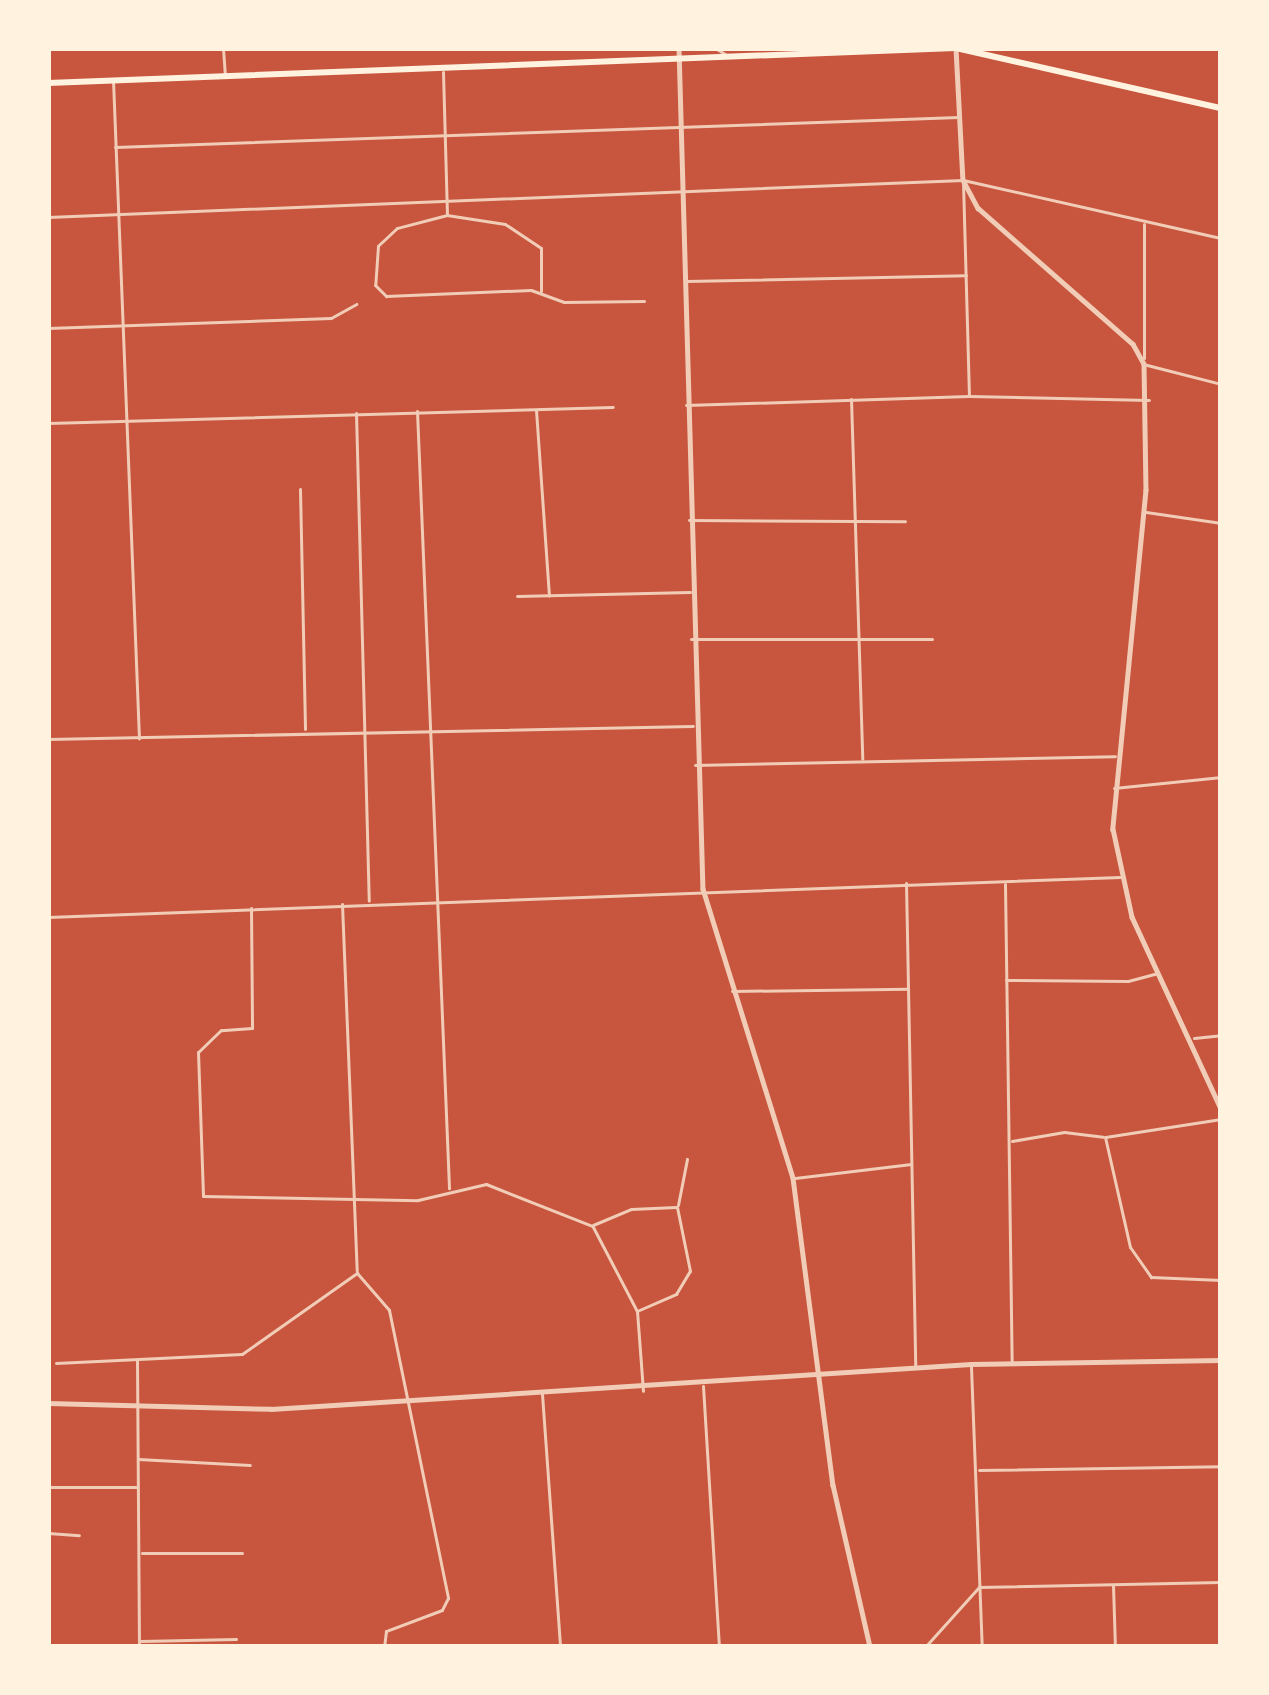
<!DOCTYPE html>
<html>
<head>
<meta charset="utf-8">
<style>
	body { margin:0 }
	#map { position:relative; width:1269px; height:1695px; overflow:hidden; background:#c8553d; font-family:Manrope,sans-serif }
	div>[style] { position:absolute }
	.minor>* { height:3px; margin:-1.5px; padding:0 1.5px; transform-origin:1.5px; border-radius:1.5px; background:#f1ccb7 }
	.tertiary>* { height:4.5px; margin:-2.25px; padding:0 2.25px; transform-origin:2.25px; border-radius:2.25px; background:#f1ccb7 }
	.primary>* { height:6px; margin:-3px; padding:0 3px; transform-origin:3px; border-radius:3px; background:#fff3e0 }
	span { translate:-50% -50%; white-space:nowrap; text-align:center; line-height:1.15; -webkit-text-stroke:10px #fff3e0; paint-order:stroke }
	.frame { position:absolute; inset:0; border:51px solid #fff3e0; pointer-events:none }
</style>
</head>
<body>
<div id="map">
	<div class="minor">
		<i style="left:223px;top:48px;width:27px;rotate:86deg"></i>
		<i style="left:715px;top:48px;width:12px;rotate:31deg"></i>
		<i style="left:443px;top:72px;width:141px;rotate:88.4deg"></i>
		<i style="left:113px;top:80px;width:659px;rotate:87.74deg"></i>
		<i style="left:115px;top:147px;width:844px;rotate:-2.04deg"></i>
		<i style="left:963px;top:182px;width:212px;rotate:88.4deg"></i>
		<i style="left:48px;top:217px;width:916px;rotate:-2.32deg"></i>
		<i style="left:963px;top:180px;width:264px;rotate:12.7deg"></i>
		<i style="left:686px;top:281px;width:280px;rotate:-1.2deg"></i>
		<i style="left:541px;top:291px;width:43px;rotate:-90deg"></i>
		<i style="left:541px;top:248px;width:43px;rotate:-146.3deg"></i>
		<i style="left:505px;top:224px;width:59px;rotate:-171.2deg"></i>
		<i style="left:447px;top:215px;width:52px;rotate:165.4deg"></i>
		<i style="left:397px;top:228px;width:26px;rotate:137deg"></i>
		<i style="left:378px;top:246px;width:39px;rotate:94deg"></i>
		<i style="left:375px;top:285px;width:16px;rotate:45deg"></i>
		<i style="left:386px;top:296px;width:145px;rotate:-2.4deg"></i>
		<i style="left:531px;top:290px;width:35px;rotate:20deg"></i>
		<i style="left:564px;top:302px;width:80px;rotate:-0.7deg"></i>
		<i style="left:48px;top:328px;width:283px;rotate:-2deg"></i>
		<i style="left:331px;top:318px;width:29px;rotate:-29deg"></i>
		<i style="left:1144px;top:358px;width:134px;rotate:-90deg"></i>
		<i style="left:1147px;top:365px;width:76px;rotate:14.4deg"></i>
		<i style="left:851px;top:399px;width:360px;rotate:88.2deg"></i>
		<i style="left:686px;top:405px;width:283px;rotate:-1.8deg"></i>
		<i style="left:969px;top:396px;width:180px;rotate:1.3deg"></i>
		<i style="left:536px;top:410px;width:186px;rotate:86deg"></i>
		<i style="left:417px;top:411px;width:778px;rotate:87.64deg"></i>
		<i style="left:356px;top:413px;width:488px;rotate:88.5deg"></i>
		<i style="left:48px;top:423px;width:565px;rotate:-1.62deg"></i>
		<i style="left:300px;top:489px;width:240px;rotate:88.8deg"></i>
		<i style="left:1146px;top:512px;width:76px;rotate:8.3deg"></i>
		<i style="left:689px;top:520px;width:216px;rotate:0.3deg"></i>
		<i style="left:517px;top:596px;width:173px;rotate:-1.3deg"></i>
		<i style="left:691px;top:639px;width:241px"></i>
		<i style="left:48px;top:739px;width:645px;rotate:-1.15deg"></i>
		<i style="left:695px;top:765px;width:420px;rotate:-1.2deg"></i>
		<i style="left:1114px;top:788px;width:108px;rotate:-5.9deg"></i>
		<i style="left:906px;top:883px;width:483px;rotate:88.9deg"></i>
		<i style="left:1005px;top:884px;width:477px;rotate:89.2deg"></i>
		<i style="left:342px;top:904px;width:367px;rotate:87.7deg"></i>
		<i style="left:251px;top:908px;width:120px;rotate:89.5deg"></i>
		<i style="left:252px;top:1028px;width:31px;rotate:176deg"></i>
		<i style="left:221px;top:1030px;width:32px;rotate:136deg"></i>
		<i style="left:198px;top:1052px;width:144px;rotate:88deg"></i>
		<i style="left:203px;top:1196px;width:215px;rotate:1.1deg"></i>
		<i style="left:418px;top:1200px;width:70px;rotate:-13.2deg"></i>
		<i style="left:486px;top:1184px;width:114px;rotate:21.6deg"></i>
		<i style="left:48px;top:917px;width:1073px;rotate:-2.14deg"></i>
		<i style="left:1006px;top:980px;width:122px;rotate:0.5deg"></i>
		<i style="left:1128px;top:981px;width:31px;rotate:-15deg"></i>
		<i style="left:732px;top:991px;width:176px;rotate:-0.7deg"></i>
		<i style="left:1194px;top:1038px;width:27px;rotate:-6deg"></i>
		<i style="left:1221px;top:1119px;width:117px;rotate:171.2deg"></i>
		<i style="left:1105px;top:1137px;width:113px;rotate:77.2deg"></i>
		<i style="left:1130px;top:1247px;width:37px;rotate:55deg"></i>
		<i style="left:1151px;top:1277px;width:70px;rotate:2.5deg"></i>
		<i style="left:1012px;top:1141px;width:53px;rotate:-9.8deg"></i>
		<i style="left:1064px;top:1132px;width:39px;rotate:7deg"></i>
		<i style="left:795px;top:1178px;width:117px;rotate:-6.9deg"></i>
		<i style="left:678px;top:1205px;width:47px;rotate:-78.9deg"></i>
		<i style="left:593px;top:1225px;width:41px;rotate:-22.8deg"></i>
		<i style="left:631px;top:1209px;width:45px;rotate:-2.5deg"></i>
		<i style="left:593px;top:1227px;width:95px;rotate:62.4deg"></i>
		<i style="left:637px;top:1311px;width:80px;rotate:85.7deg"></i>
		<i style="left:637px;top:1311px;width:43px;rotate:-23.6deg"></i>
		<i style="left:676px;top:1294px;width:27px;rotate:-59deg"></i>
		<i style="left:690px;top:1271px;width:65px;rotate:-101.5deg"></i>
		<i style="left:137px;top:1361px;width:286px;rotate:89.6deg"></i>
		<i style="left:56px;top:1363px;width:186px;rotate:-2.8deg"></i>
		<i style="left:242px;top:1354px;width:141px;rotate:-35.2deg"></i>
		<i style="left:357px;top:1273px;width:49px;rotate:49.1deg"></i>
		<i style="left:389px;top:1310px;width:294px;rotate:78.4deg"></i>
		<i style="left:448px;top:1598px;width:13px;rotate:117deg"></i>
		<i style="left:442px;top:1610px;width:60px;rotate:159.4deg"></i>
		<i style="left:386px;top:1631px;width:16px;rotate:97deg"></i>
		<i style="left:971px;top:1367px;width:280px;rotate:87.8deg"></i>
		<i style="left:703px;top:1386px;width:261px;rotate:86.5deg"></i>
		<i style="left:542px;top:1394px;width:254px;rotate:85.9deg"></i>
		<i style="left:138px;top:1459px;width:112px;rotate:3.1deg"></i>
		<i style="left:979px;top:1470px;width:242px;rotate:-0.9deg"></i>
		<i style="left:48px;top:1487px;width:88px"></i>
		<i style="left:48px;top:1533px;width:31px;rotate:4deg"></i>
		<i style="left:142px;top:1553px;width:100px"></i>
		<i style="left:1113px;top:1585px;width:62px;rotate:88.2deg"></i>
		<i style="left:141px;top:1641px;width:95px;rotate:-1.2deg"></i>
		<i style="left:925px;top:1647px;width:81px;rotate:-48deg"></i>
		<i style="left:979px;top:1587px;width:242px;rotate:-1.2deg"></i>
	</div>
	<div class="tertiary">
		<i style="left:679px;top:48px;width:841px;rotate:88.37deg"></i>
		<i style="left:703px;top:889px;width:303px;rotate:72.7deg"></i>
		<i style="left:793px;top:1178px;width:310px;rotate:82.6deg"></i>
		<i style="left:833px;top:1485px;width:166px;rotate:77.1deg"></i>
		<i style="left:956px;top:48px;width:132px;rotate:87deg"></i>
		<i style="left:963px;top:180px;width:32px;rotate:62deg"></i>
		<i style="left:978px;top:208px;width:206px;rotate:41.3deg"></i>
		<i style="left:1133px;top:344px;width:23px;rotate:61deg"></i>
		<i style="left:1144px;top:364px;width:126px;rotate:89.1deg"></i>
		<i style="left:1146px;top:490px;width:341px;rotate:95.6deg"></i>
		<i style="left:1113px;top:829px;width:90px;rotate:77.8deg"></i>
		<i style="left:1132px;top:917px;width:212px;rotate:65.1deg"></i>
		<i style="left:48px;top:1403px;width:223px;rotate:1.5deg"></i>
		<i style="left:271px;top:1409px;width:701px;rotate:-3.68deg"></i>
		<i style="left:971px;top:1364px;width:250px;rotate:-0.9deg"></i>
	</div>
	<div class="primary">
		<i style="left:956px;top:48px;width:272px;rotate:12.8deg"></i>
		<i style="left:48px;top:83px;width:908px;rotate:-2.21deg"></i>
	</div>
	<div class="frame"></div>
</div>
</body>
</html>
